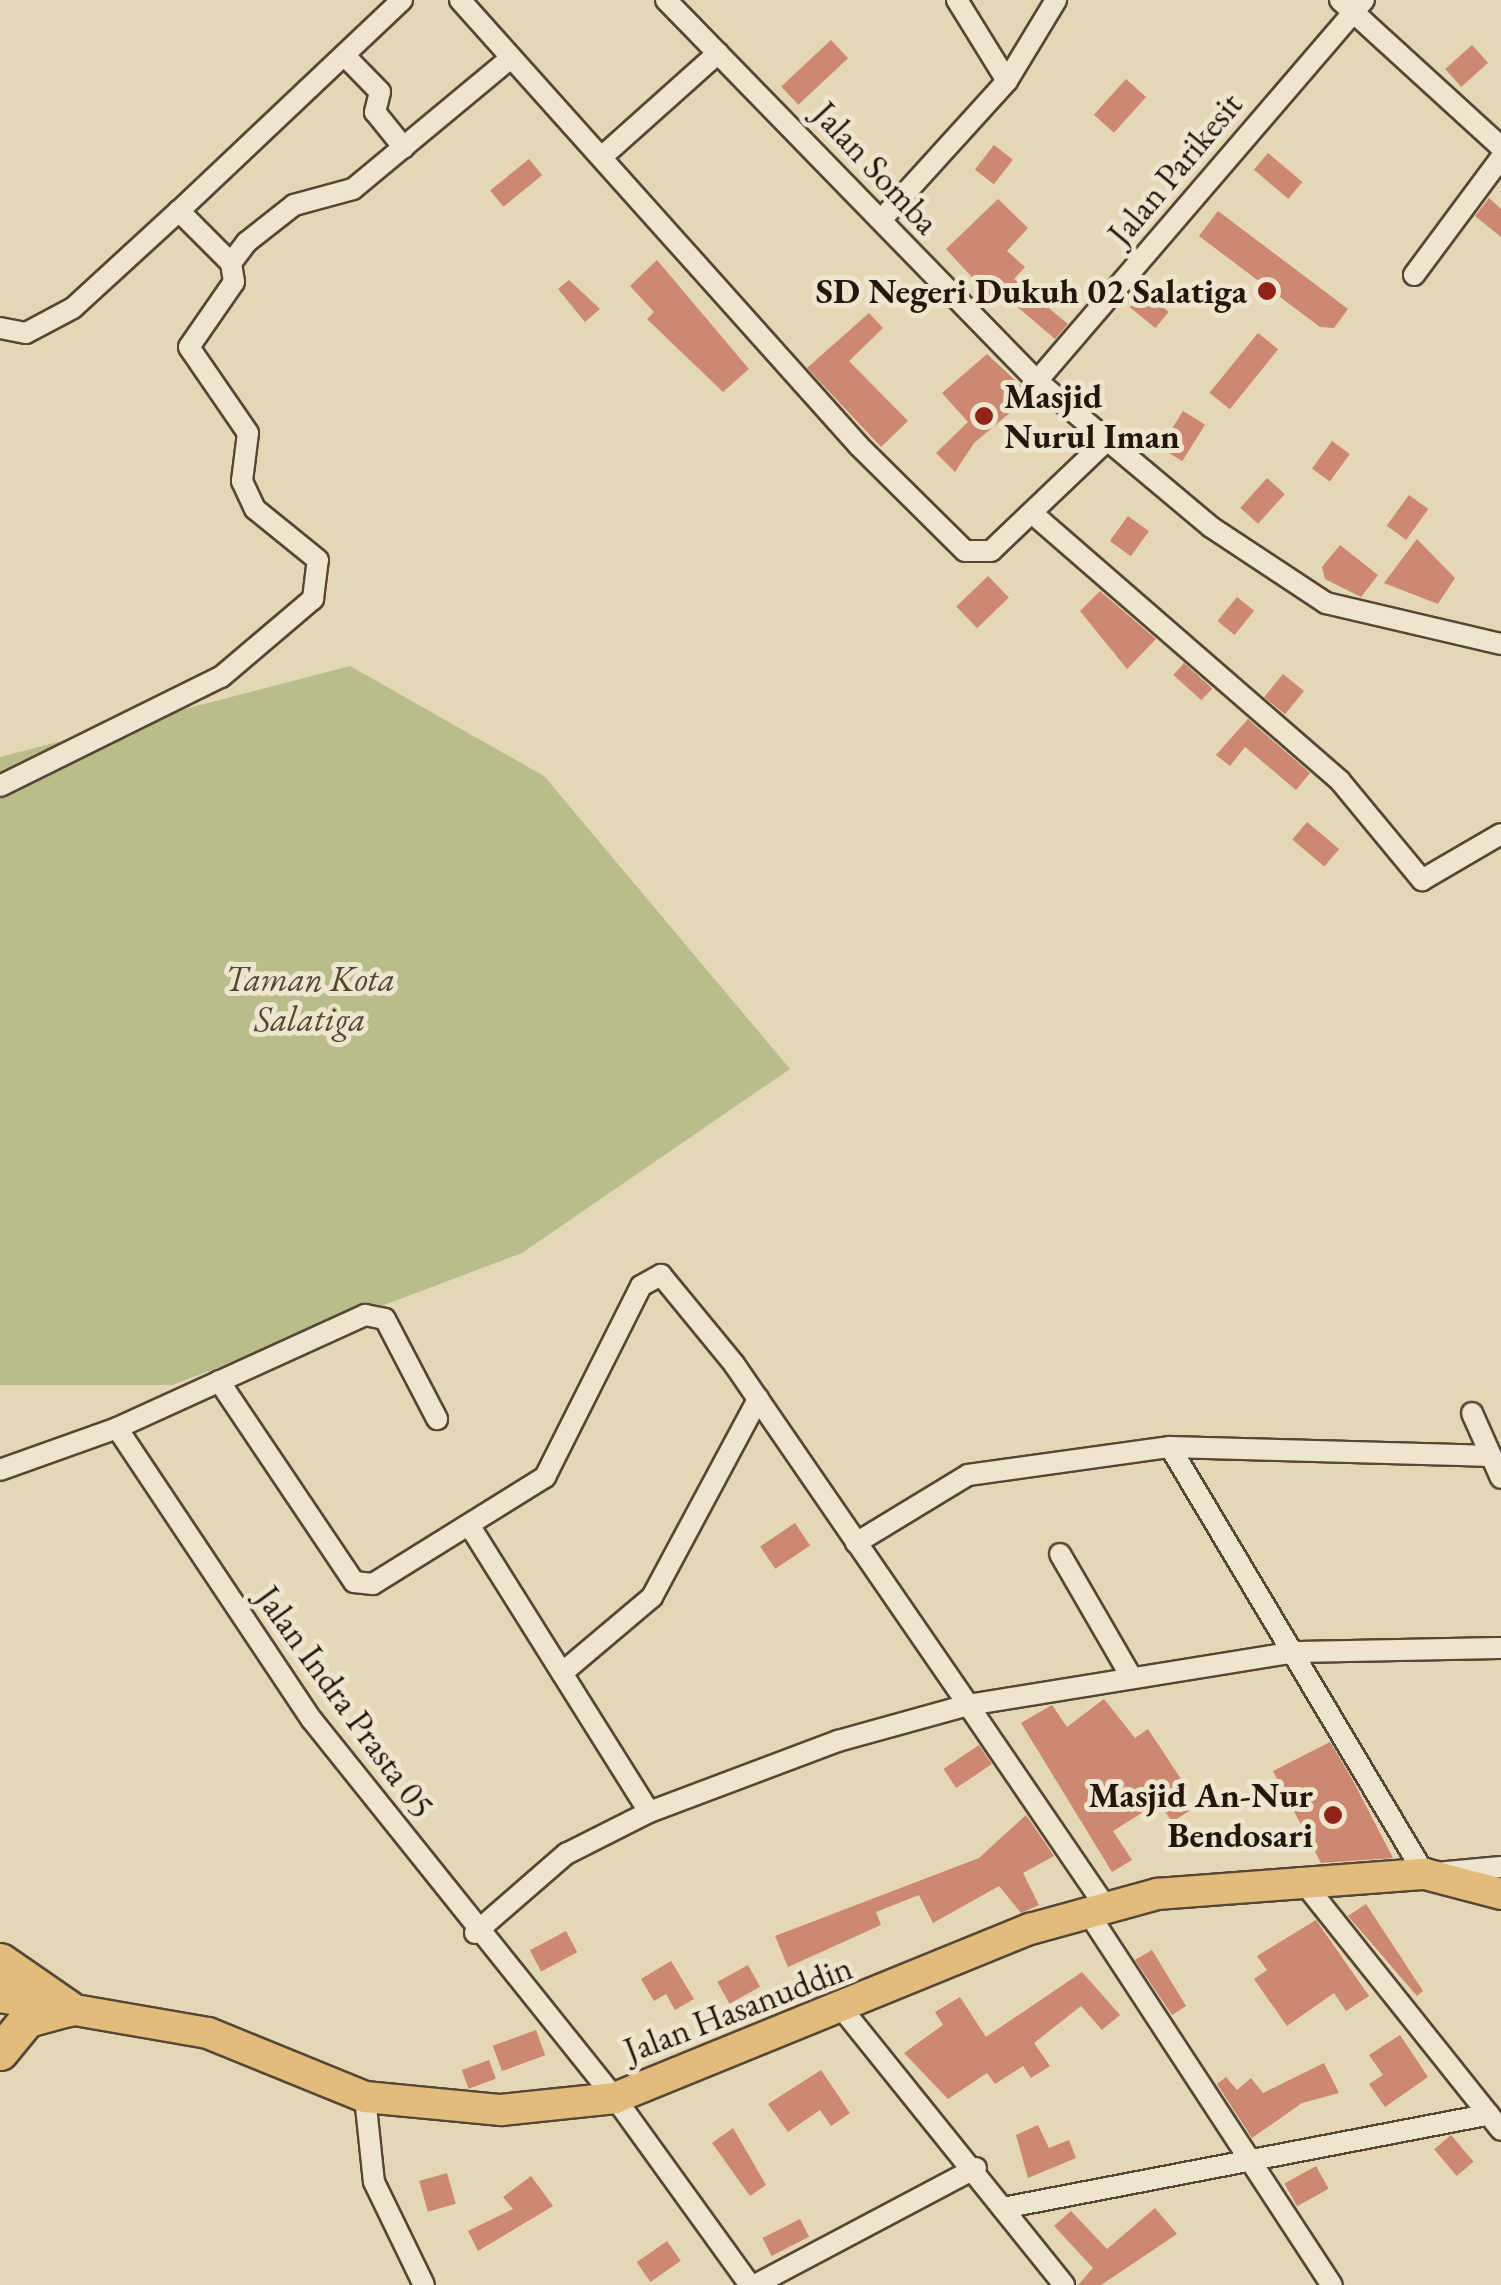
<!DOCTYPE html>
<html>
<head>
<meta charset="utf-8">
<style>
	body { margin:0 }
	#map { position:relative; width:1501px; height:2285px; overflow:hidden; background:#e5d7b5; font-family:"EB Garamond",serif }
	div>[style] { position:absolute }
	.green>* { inset:0; background:#b8bd8b }
	.building>* { inset:0; background:#cc8871; transform-origin:0 0 }
	.roads { filter:drop-shadow(2px 0 #564636) drop-shadow(-2px 0 #564636) drop-shadow(0 2px #564636) drop-shadow(0 -2px #564636) }
	.street>* { height:20px; margin:-10px; padding:0 10px; transform-origin:10px; border-radius:10px; background:#eee5cf }
	.primary>* { height:30px; margin:-15px; padding:0 15px; transform-origin:15px; border-radius:15px; background:#e2bc7a }
	.highway>* { height:35px; margin:-17.5px; padding:0 17.5px; transform-origin:17.5px; border-radius:17.5px; background:#e2bc7a }
	.dots>* { width:28px; height:28px; translate:-50% -50%; box-sizing:border-box; border:5px solid #eee5cf; border-radius:50% }
	span { translate:-50% -50%; white-space:nowrap; text-align:center; line-height:1.15; -webkit-text-stroke:10px #eee5cf; paint-order:stroke }
	.street-label { font-size:35px; color:#26150b }
	.poi-label { font-size:35px; color:#26150b; font-weight:700 }
	.right { translate:-100% -50%; text-align:right }
	.left { translate:0 -50%; text-align:left }
	.park-label { font-size:35px; color:#524731; font-style:italic }
</style>
</head>
<body>
<div id="map">
	<div class="green">
		<i style="clip-path:polygon(350px 666px,544px 776px,790px 1069px,522px 1253px,172px 1385px,0 1385px,0 757px)"></i>
	</div>
	<div class="building">
		<i style="left:831px;top:40px;width:25px;height:68px;rotate:47deg"></i>
		<i style="left:1472px;top:45px;width:24px;height:36px;rotate:48deg"></i>
		<i style="left:1126px;top:79px;width:27px;height:48px;rotate:42deg"></i>
		<i style="left:994px;top:145px;width:24px;height:31px;rotate:38deg"></i>
		<i style="left:1268px;top:153px;width:45px;height:22px;rotate:40deg"></i>
		<i style="left:529px;top:159px;width:21px;height:50px;rotate:51deg"></i>
		<i style="clip-path:polygon(1489px 198px,1501px 209px,1501px 237px,1475px 216px)"></i>
		<i style="clip-path:polygon(998px 199px,1028px 228px,1007px 251px,1025px 267px,1014px 279px,1068px 324px,1055px 339px,1001px 293px,994px 301px,946px 249px)"></i>
		<i style="clip-path:polygon(1218px 211px,1348px 309px,1334px 328px,1320px 327px,1199px 236px)"></i>
		<i style="clip-path:polygon(657px 260px,749px 369px,723px 392px,647px 319px,654px 312px,630px 286px)"></i>
		<i style="clip-path:polygon(569px 280px,600px 309px,585px 322px,558px 289px)"></i>
		<i style="left:1143px;top:291px;width:33px;height:21px;rotate:39deg"></i>
		<i style="clip-path:polygon(869px 313px,883px 328px,849px 361px,908px 421px,881px 447px,807px 368px)"></i>
		<i style="left:1258px;top:333px;width:26px;height:77px;rotate:39deg"></i>
		<i style="clip-path:polygon(987px 354px,1031px 395px,974px 443px,955px 472px,936px 453px,968px 422px,942px 393px)"></i>
		<i style="left:1183px;top:411px;width:26px;height:43px;rotate:32deg"></i>
		<i style="left:1332px;top:441px;width:22px;height:34px;rotate:36deg"></i>
		<i style="left:1267px;top:478px;width:24px;height:40px;rotate:42deg"></i>
		<i style="left:1409px;top:495px;width:24px;height:38px;rotate:36deg"></i>
		<i style="left:1128px;top:516px;width:26px;height:31px;rotate:36deg"></i>
		<i style="clip-path:polygon(1417px 539px,1455px 578px,1438px 604px,1384px 583px)"></i>
		<i style="clip-path:polygon(1340px 545px,1378px 575px,1361px 597px,1325px 579px,1322px 567px)"></i>
		<i style="left:988px;top:576px;width:30px;height:44px;rotate:46deg"></i>
		<i style="clip-path:polygon(1100px 591px,1156px 639px,1127px 669px,1080px 611px)"></i>
		<i style="left:1237px;top:597px;width:22px;height:31px;rotate:39deg"></i>
		<i style="left:1184px;top:663px;width:38px;height:16px;rotate:42deg"></i>
		<i style="left:1283px;top:674px;width:27px;height:30px;rotate:39deg"></i>
		<i style="clip-path:polygon(1248px 719px,1310px 773px,1296px 790px,1245px 747px,1230px 766px,1216px 755px)"></i>
		<i style="left:1307px;top:822px;width:42px;height:23px;rotate:40deg"></i>
		<i style="left:795px;top:1523px;width:27px;height:42px;rotate:56deg"></i>
		<i style="clip-path:polygon(1104px 1699px,1135px 1738px,1148px 1729px,1185px 1785px,1176px 1790px,1189px 1811px,1172px 1822px,1159px 1802px,1113px 1831px,1132px 1860px,1112px 1872px,1021px 1723px,1052px 1705px,1067px 1727px)"></i>
		<i style="clip-path:polygon(1330px 1742px,1351px 1777px,1393px 1858px,1321px 1863px,1273px 1771px)"></i>
		<i style="left:979px;top:1745px;width:23px;height:43px;rotate:56deg"></i>
		<i style="clip-path:polygon(1026px 1815px,1054px 1856px,1023px 1873px,1039px 1905px,1021px 1913px,999px 1886px,933px 1923px,919px 1895px,876px 1912px,881px 1925px,788px 1967px,775px 1936px,979px 1858px)"></i>
		<i style="clip-path:polygon(1366px 1904px,1423px 1991px,1417px 1996px,1348px 1916px)"></i>
		<i style="clip-path:polygon(1316px 1920px,1369px 1996px,1346px 2011px,1334px 1993px,1287px 2026px,1254px 1979px,1267px 1970px,1257px 1956px)"></i>
		<i style="left:566px;top:1931px;width:24px;height:41px;rotate:62deg"></i>
		<i style="clip-path:polygon(1152px 1950px,1186px 2006px,1172px 2015px,1135px 1960px)"></i>
		<i style="clip-path:polygon(671px 1961px,694px 1999px,675px 2010px,666px 1994px,654px 2001px,641px 1979px)"></i>
		<i style="left:748px;top:1965px;width:25px;height:35px;rotate:61deg"></i>
		<i style="clip-path:polygon(1082px 1972px,1120px 2015px,1102px 2030px,1081px 2006px,1034px 2043px,1050px 2066px,1031px 2078px,1023px 2066px,995px 2084px,987px 2073px,948px 2099px,904px 2053px,943px 2025px,935px 2012px,960px 1997px,986px 2037px)"></i>
		<i style="left:536px;top:2030px;width:27px;height:46px;rotate:70deg"></i>
		<i style="clip-path:polygon(1400px 2035px,1428px 2077px,1385px 2107px,1369px 2084px,1383px 2075px,1369px 2055px)"></i>
		<i style="left:489px;top:2060px;width:20px;height:29px;rotate:70deg"></i>
		<i style="clip-path:polygon(1324px 2063px,1339px 2093px,1302px 2103px,1252px 2138px,1217px 2084px,1226px 2077px,1237px 2090px,1251px 2078px,1263px 2093px)"></i>
		<i style="clip-path:polygon(821px 2070px,850px 2113px,831px 2126px,820px 2110px,788px 2132px,768px 2104px)"></i>
		<i style="clip-path:polygon(1038px 2125px,1049px 2148px,1069px 2140px,1076px 2158px,1028px 2178px,1016px 2135px)"></i>
		<i style="clip-path:polygon(733px 2128px,766px 2185px,750px 2196px,712px 2143px)"></i>
		<i style="left:1451px;top:2135px;width:35px;height:22px;rotate:50deg"></i>
		<i style="left:1316px;top:2166px;width:26px;height:36px;rotate:61deg"></i>
		<i style="left:447px;top:2173px;width:32px;height:29px;rotate:74deg"></i>
		<i style="clip-path:polygon(531px 2176px,553px 2206px,478px 2251px,468px 2231px,513px 2209px,503px 2197px)"></i>
		<i style="clip-path:polygon(1155px 2208px,1177px 2234px,1101px 2285px,1078px 2285px,1093px 2268px,1054px 2226px,1071px 2211px,1107px 2249px)"></i>
		<i style="left:800px;top:2219px;width:20px;height:42px;rotate:63deg"></i>
		<i style="left:667px;top:2241px;width:24px;height:37px;rotate:55deg"></i>
	</div>
	<div class="roads">
		<div class="street">
			<i style="left:460px;top:0;width:598px;rotate:48.18deg"></i>
			<i style="left:859px;top:446px;width:149px;rotate:44.7deg"></i>
			<i style="left:965px;top:551px;width:26px"></i>
			<i style="left:991px;top:551px;width:155px;rotate:-43.7deg"></i>
			<i style="left:666px;top:0;width:532px;rotate:45.76deg"></i>
			<i style="left:1037px;top:381px;width:227px;rotate:40deg"></i>
			<i style="left:1211px;top:527px;width:138px;rotate:33.5deg"></i>
			<i style="left:1326px;top:603px;width:180px;rotate:13.2deg"></i>
			<i style="left:957px;top:0;width:95px;rotate:58.3deg"></i>
			<i style="left:1007px;top:81px;width:95px;rotate:-58.8deg"></i>
			<i style="left:1340px;top:0;width:218px;rotate:42.4deg"></i>
			<i style="left:345px;top:56px;width:50px;rotate:45.8deg"></i>
			<i style="left:380px;top:92px;width:21px;rotate:104deg"></i>
			<i style="left:375px;top:112px;width:46px;rotate:51.1deg"></i>
			<i style="left:604px;top:155px;width:153px;rotate:-41.8deg"></i>
			<i style="left:881px;top:220px;width:188px;rotate:-47.8deg"></i>
			<i style="left:231px;top:263px;width:74px;rotate:-135deg"></i>
			<i style="left:179px;top:211px;width:307px;rotate:-43.4deg"></i>
			<i style="left:1414px;top:275px;width:146px;rotate:-53.4deg"></i>
			<i style="left:0;top:328px;width:26px;rotate:11deg"></i>
			<i style="left:26px;top:333px;width:53px;rotate:-28deg"></i>
			<i style="left:73px;top:308px;width:144px;rotate:-42.5deg"></i>
			<i style="left:1037px;top:381px;width:502px;rotate:-49.36deg"></i>
			<i style="left:1032px;top:513px;width:408px;rotate:41deg"></i>
			<i style="left:1340px;top:781px;width:129px;rotate:50.4deg"></i>
			<i style="left:1422px;top:880px;width:91px;rotate:-30.2deg"></i>
			<i style="left:0;top:786px;width:246px;rotate:-26.3deg"></i>
			<i style="left:221px;top:677px;width:121px;rotate:-40.3deg"></i>
			<i style="left:313px;top:599px;width:39px;rotate:-83deg"></i>
			<i style="left:318px;top:560px;width:81px;rotate:-141deg"></i>
			<i style="left:255px;top:509px;width:31px;rotate:-115deg"></i>
			<i style="left:242px;top:481px;width:48px;rotate:-82.9deg"></i>
			<i style="left:248px;top:433px;width:104px;rotate:-124.5deg"></i>
			<i style="left:189px;top:347px;width:79px;rotate:-55.3deg"></i>
			<i style="left:234px;top:282px;width:19px;rotate:-99deg"></i>
			<i style="left:231px;top:263px;width:26px;rotate:-53deg"></i>
			<i style="left:247px;top:242px;width:60px;rotate:-38.2deg"></i>
			<i style="left:294px;top:205px;width:61px;rotate:-15.2deg"></i>
			<i style="left:353px;top:189px;width:205px;rotate:-39.7deg"></i>
			<i style="left:219px;top:1381px;width:242px;rotate:56.1deg"></i>
			<i style="left:354px;top:1582px;width:19px;rotate:6deg"></i>
			<i style="left:373px;top:1584px;width:203px;rotate:-31.9deg"></i>
			<i style="left:545px;top:1477px;width:214px;rotate:-63.3deg"></i>
			<i style="left:641px;top:1286px;width:23px;rotate:-29deg"></i>
			<i style="left:661px;top:1275px;width:115px;rotate:50.6deg"></i>
			<i style="left:734px;top:1364px;width:414px;rotate:55.5deg"></i>
			<i style="left:968px;top:1705px;width:332px;rotate:-9.2deg"></i>
			<i style="left:1296px;top:1652px;width:205px;rotate:-1.1deg"></i>
			<i style="left:1472px;top:1413px;width:71px;rotate:66deg"></i>
			<i style="left:117px;top:1428px;width:351px;rotate:56.3deg"></i>
			<i style="left:312px;top:1720px;width:484px;rotate:51.3deg"></i>
			<i style="left:615px;top:2098px;width:231px;rotate:54.2deg"></i>
			<i style="left:1170px;top:1447px;width:497px;rotate:59.2deg"></i>
			<i style="left:1425px;top:1874px;width:76px;rotate:-5.3deg"></i>
			<i style="left:0;top:1470px;width:124px;rotate:-19.7deg"></i>
			<i style="left:117px;top:1428px;width:273px;rotate:-24.5deg"></i>
			<i style="left:365px;top:1315px;width:20px;rotate:11deg"></i>
			<i style="left:385px;top:1319px;width:113px;rotate:62.5deg"></i>
			<i style="left:471px;top:1528px;width:335px;rotate:57.9deg"></i>
			<i style="left:856px;top:1543px;width:131px;rotate:-31.3deg"></i>
			<i style="left:968px;top:1475px;width:204px;rotate:-7.9deg"></i>
			<i style="left:1170px;top:1447px;width:321px;rotate:1.6deg"></i>
			<i style="left:1060px;top:1554px;width:143px;rotate:59.9deg"></i>
			<i style="left:562px;top:1673px;width:118px;rotate:-40.2deg"></i>
			<i style="left:652px;top:1597px;width:225px;rotate:-61.8deg"></i>
			<i style="left:1300px;top:1878px;width:322px;rotate:51.4deg"></i>
			<i style="left:1087px;top:1911px;width:447px;rotate:56.8deg"></i>
			<i style="left:475px;top:1933px;width:121px;rotate:-41deg"></i>
			<i style="left:566px;top:1854px;width:93px;rotate:-26.8deg"></i>
			<i style="left:649px;top:1812px;width:202px;rotate:-20.6deg"></i>
			<i style="left:838px;top:1741px;width:135px;rotate:-15.5deg"></i>
			<i style="left:968px;top:1705px;width:243px;rotate:55.7deg"></i>
			<i style="left:843px;top:2010px;width:353px;rotate:51.2deg"></i>
			<i style="left:365px;top:2097px;width:85px;rotate:84deg"></i>
			<i style="left:374px;top:2182px;width:114px;rotate:64.1deg"></i>
			<i style="left:1003px;top:2208px;width:495px;rotate:-10.9deg"></i>
			<i style="left:755px;top:2285px;width:250px;rotate:-27.9deg"></i>
		</div>
		<div class="primary">
			<i style="left:0;top:1997px;width:211px;rotate:9.8deg"></i>
			<i style="left:208px;top:2033px;width:170px;rotate:22.2deg"></i>
			<i style="left:365px;top:2097px;width:137px;rotate:5.5deg"></i>
			<i style="left:501px;top:2110px;width:115px;rotate:-6deg"></i>
			<i style="left:615px;top:2098px;width:448px;rotate:-22.2deg"></i>
			<i style="left:1030px;top:1929px;width:132px;rotate:-15.4deg"></i>
			<i style="left:1157px;top:1894px;width:269px;rotate:-4.3deg"></i>
			<i style="left:1425px;top:1874px;width:79px;rotate:14.7deg"></i>
		</div>
		<div class="highway">
			<i style="left:0;top:1961px;width:83px;rotate:34.7deg"></i>
			<i style="left:0;top:2052px;width:43px;rotate:-50.7deg"></i>
			<i style="left:27px;top:2019px;width:42px;rotate:-15deg"></i>
		</div>
	</div>
	<div class="dots">
		<i style="left:1267px;top:291px;background:#8f2418"></i>
		<i style="left:984px;top:416px;background:#8f2418"></i>
		<i style="left:1333px;top:1815px;background:#8f2418"></i>
	</div>
	<div class="street-label">
		<span style="left:876px;top:168px;rotate:47deg">Jalan Somba</span>
		<span style="left:1175px;top:169px;rotate:-50deg">Jalan Parikesit</span>
		<span style="left:345px;top:1702px;rotate:54deg">Jalan Indra Prasta 05</span>
		<span style="left:738px;top:2009px;rotate:-21deg">Jalan Hasanuddin</span>
	</div>
	<div class="poi-label">
		<span class="right" style="left:1247px;top:291px">SD Negeri Dukuh 02 Salatiga</span>
		<span class="left" style="left:1004px;top:416px">Masjid<br>Nurul Iman</span>
		<span class="right" style="left:1313px;top:1815px">Masjid An-Nur<br>Bendosari</span>
	</div>
	<div class="park-label">
		<span style="left:310px;top:999px">Taman Kota<br>Salatiga</span>
	</div>
</div>
</body>
</html>
